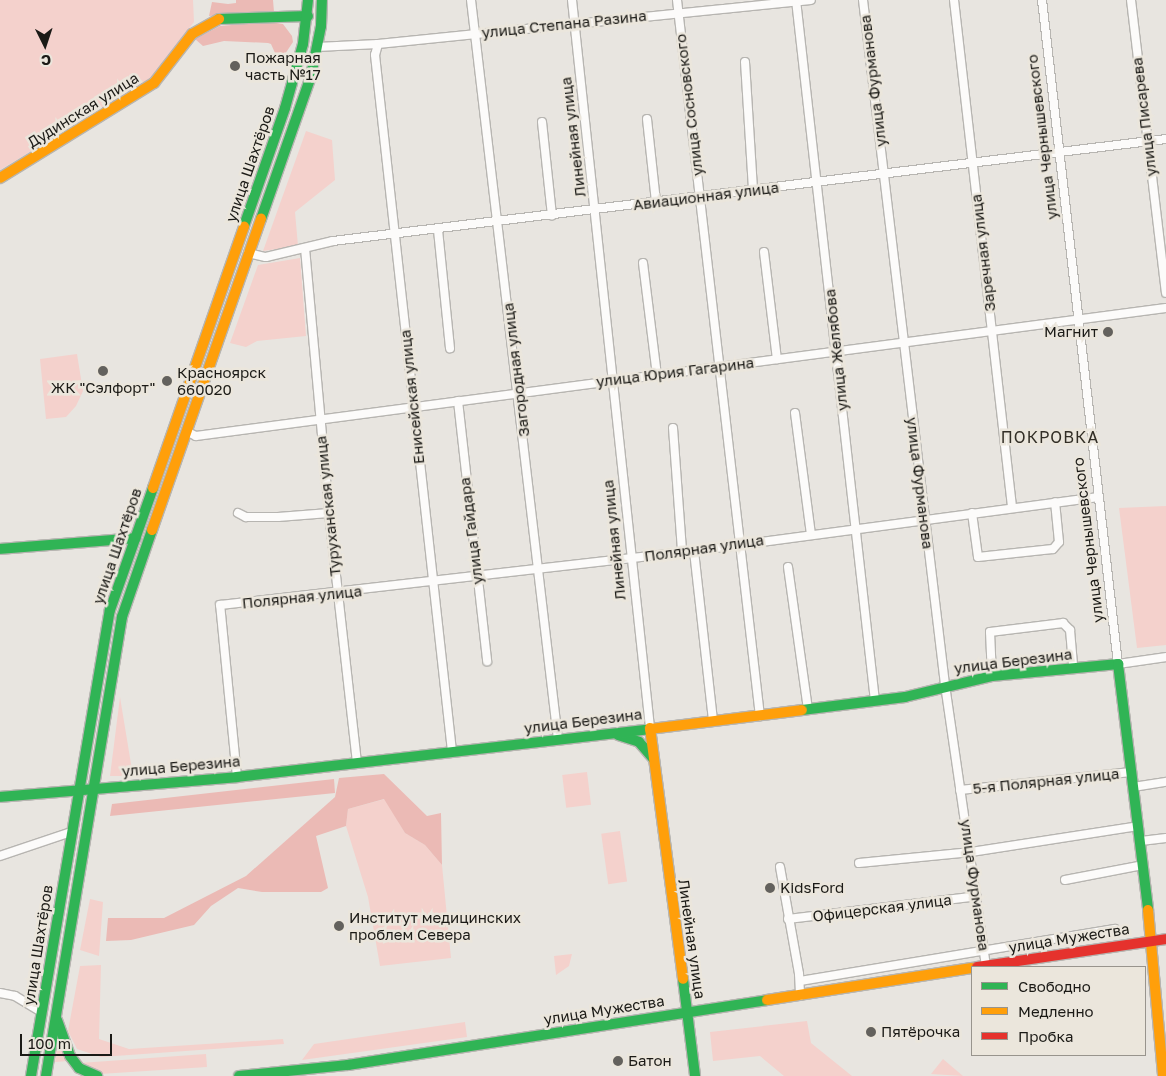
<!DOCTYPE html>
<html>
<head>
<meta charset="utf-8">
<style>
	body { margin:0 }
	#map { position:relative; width:1166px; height:1076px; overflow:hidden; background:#e8e5e0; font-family:"Golos Text",sans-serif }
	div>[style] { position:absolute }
	.green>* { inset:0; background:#f4d1cc; transform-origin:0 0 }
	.forest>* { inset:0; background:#ebbab5 }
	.roads { filter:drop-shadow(1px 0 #b7b5b1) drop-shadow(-1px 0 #b7b5b1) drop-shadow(0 1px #b7b5b1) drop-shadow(0 -1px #b7b5b1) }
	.street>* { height:8px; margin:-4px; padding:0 4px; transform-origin:4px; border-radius:4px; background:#fcfbfa }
	.fast>* { height:10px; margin:-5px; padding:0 5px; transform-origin:5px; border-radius:5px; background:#30b455 }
	.slow>* { height:10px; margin:-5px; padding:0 5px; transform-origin:5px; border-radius:5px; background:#ff9f0a }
	.jam>* { height:10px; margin:-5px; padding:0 5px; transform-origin:5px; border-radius:5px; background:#e5322d }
	.dots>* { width:14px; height:14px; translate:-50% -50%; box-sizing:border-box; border:2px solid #ebe6dc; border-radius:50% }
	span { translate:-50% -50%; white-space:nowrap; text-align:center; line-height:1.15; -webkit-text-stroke:5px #ebe6dc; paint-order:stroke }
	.street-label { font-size:15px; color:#1b1a16 }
	.poi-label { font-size:15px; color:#1b1a16 }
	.left { translate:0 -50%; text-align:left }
	.right { translate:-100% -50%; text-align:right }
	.neighbourhood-label { font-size:16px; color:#322e26; letter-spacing:1px }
	.legend { position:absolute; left:971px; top:966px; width:175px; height:90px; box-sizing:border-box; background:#ebe6dc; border:1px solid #98948d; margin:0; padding:6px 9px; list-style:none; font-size:15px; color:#1b1a16 }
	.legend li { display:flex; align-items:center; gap:10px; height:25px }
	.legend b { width:25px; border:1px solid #98948d }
	.north { position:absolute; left:20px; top:20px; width:50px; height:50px; -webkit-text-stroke:4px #ebe6dc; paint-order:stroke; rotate:176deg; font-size:14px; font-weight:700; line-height:20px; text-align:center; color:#1b1a16 }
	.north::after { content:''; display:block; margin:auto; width:18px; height:22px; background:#1b1a16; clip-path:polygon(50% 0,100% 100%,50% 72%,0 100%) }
	.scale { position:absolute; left:20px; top:1034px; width:92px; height:22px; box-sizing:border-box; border:2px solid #1b1a16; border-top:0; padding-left:6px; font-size:15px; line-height:18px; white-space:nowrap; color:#1b1a16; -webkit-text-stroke:4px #ebe6dc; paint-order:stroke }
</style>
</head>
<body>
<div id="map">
	<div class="green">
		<i style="clip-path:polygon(0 0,193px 0,194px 22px,151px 78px,0 170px)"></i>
		<i style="clip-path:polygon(306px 131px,332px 140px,335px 180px,295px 212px,298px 246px,263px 251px)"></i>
		<i style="clip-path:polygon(300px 258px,306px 336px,257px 341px,246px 347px,230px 343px,258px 265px)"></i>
		<i style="clip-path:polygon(77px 354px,83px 391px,76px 406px,66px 417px,46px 419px,40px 359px)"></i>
		<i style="clip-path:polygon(1166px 506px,1166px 645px,1137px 648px,1119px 508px)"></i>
		<i style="clip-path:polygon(120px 697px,133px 776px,110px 776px)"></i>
		<i style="left:587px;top:772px;width:33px;height:25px;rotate:83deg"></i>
		<i style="clip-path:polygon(385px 799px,405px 833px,425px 845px,442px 865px,451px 958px,380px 966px,368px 897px,346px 826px,348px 809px)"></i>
		<i style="left:620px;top:831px;width:51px;height:19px;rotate:82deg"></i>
		<i style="clip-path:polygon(90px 899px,103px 902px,99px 956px,80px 950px)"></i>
		<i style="clip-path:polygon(572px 954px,569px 966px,556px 975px,554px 956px)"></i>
		<i style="clip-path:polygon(101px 965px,99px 1039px,129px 1049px,283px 1039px,284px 1044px,101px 1057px,77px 1049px,68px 1031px,80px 966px)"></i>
		<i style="clip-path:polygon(807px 1021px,811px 1043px,852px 1076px,784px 1076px,760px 1056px,713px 1061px,710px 1032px)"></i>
		<i style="clip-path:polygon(465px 1022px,467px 1037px,302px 1060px,314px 1044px)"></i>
		<i style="clip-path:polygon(59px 1036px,68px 1061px,55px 1062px)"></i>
		<i style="clip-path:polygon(206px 1054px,207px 1067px,100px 1074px,80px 1063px)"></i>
		<i style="clip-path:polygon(943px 1059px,963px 1076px,931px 1074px)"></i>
	</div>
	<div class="forest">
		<i style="clip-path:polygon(236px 0,273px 0,274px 12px,209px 16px,212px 2px,228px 4px,236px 3px)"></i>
		<i style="clip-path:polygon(270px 22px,283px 24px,292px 36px,293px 42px,285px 54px,275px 53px,271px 44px,268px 43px,224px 41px,203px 46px,195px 39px,220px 26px)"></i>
		<i style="clip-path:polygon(384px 774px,427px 816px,441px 813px,442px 865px,425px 845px,405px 833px,384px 799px,348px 809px,346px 826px,316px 836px,328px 888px,321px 892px,262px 892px,238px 888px,211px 906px,194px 925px,131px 940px,106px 941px,108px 918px,164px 918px,246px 876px,335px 797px,339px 778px)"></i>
		<i style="clip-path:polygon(334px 779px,335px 793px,110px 816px,112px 804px)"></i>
	</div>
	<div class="roads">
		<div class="street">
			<i style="left:471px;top:0;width:745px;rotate:83.29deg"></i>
			<i style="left:572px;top:0;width:732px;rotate:83.88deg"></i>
			<i style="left:677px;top:0;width:721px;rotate:83.39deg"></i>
			<i style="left:796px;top:0;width:705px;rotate:83.57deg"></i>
			<i style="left:863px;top:0;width:690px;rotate:83.17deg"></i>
			<i style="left:945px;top:685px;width:284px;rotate:81.7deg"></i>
			<i style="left:954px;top:0;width:510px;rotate:83.47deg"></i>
			<i style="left:1042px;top:0;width:668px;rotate:83.47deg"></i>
			<i style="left:1118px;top:664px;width:49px;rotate:-8.3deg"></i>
			<i style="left:1131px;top:0;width:295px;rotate:83.2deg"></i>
			<i style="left:378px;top:44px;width:11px;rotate:105deg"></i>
			<i style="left:375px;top:55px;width:700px;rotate:83.69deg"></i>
			<i style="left:317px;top:47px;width:61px;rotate:-2.8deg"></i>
			<i style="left:378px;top:44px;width:435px;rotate:-5.8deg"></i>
			<i style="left:745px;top:62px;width:128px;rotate:86.4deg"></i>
			<i style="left:647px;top:119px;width:83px;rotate:83.8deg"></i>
			<i style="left:542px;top:122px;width:94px;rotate:83.9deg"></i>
			<i style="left:438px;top:230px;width:119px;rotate:84.2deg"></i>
			<i style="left:305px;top:248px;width:266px;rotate:84.8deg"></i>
			<i style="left:329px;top:513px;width:252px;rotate:83.6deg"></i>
			<i style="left:764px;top:252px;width:108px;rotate:83.1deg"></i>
			<i style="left:248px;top:253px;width:18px;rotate:13deg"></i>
			<i style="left:266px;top:257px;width:69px;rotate:-13.4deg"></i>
			<i style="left:333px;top:241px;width:839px;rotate:-6.98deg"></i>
			<i style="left:643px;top:263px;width:113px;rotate:82.9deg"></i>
			<i style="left:458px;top:401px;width:262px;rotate:83.6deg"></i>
			<i style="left:795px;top:413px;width:122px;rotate:82.5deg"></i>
			<i style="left:673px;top:428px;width:124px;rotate:85.8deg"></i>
			<i style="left:186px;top:431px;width:11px;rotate:27deg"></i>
			<i style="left:196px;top:436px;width:978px;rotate:-7.52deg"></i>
			<i style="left:238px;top:513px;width:9px;rotate:27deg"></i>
			<i style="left:246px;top:517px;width:32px"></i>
			<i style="left:278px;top:517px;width:51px;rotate:-4.5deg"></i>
			<i style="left:972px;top:513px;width:44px;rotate:82.2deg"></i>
			<i style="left:978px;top:557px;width:75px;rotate:-6.1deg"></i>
			<i style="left:1053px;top:549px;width:9px;rotate:-49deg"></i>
			<i style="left:1059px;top:542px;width:40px;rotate:-95.7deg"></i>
			<i style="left:694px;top:551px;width:171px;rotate:83.6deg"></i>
			<i style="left:788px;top:567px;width:144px;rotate:82deg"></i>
			<i style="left:992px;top:676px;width:44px;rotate:-92.6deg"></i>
			<i style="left:990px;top:632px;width:74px;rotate:-7deg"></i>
			<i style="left:1063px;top:623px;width:10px;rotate:45deg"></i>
			<i style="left:1070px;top:630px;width:38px;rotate:85deg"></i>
			<i style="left:237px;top:777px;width:173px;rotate:-95.6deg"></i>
			<i style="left:220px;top:605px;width:477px;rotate:-6.5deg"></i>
			<i style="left:694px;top:551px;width:408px;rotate:-7.6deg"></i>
			<i style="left:1133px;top:787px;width:33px;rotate:-9deg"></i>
			<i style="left:960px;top:790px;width:172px;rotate:-6deg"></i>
			<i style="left:1141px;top:841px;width:25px;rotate:-7deg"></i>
			<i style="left:0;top:856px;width:75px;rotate:-18.7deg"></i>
			<i style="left:859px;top:863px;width:113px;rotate:-5.6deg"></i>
			<i style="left:971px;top:852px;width:169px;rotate:-8.8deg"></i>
			<i style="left:780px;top:867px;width:109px;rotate:79.9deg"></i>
			<i style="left:799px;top:974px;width:22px;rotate:87deg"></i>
			<i style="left:1065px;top:880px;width:79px;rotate:-10.9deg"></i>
			<i style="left:788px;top:919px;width:190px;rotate:-6.9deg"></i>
			<i style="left:800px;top:981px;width:319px;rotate:-9.4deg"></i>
			<i style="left:0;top:993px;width:15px;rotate:11deg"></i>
			<i style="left:15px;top:996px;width:31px;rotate:31deg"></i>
		</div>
		<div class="fast">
			<i style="left:219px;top:19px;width:89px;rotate:-1.9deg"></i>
			<i style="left:261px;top:219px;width:151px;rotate:-70.7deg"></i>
			<i style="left:311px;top:76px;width:51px;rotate:-78.7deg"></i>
			<i style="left:321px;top:26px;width:26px;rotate:-88deg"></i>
			<i style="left:244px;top:226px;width:125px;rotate:-70.8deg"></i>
			<i style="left:285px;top:108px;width:66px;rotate:-74.3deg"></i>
			<i style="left:303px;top:44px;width:44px;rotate:-83.5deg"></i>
			<i style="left:0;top:549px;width:136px;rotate:-4.6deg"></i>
			<i style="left:802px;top:710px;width:104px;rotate:-7.2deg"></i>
			<i style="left:905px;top:697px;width:89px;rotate:-13.6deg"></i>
			<i style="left:992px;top:676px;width:127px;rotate:-5.4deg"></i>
			<i style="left:1118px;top:664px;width:248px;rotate:83deg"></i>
			<i style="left:618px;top:735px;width:22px;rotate:18deg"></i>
			<i style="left:639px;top:742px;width:23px;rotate:49deg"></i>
			<i style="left:0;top:797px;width:238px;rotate:-4.8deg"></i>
			<i style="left:237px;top:777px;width:416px;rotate:-6.6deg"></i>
			<i style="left:683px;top:979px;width:98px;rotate:82.9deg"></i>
			<i style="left:57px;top:1020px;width:38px;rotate:70deg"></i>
			<i style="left:70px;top:1056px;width:15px;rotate:53deg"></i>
			<i style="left:79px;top:1068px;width:20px;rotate:24deg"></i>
			<i style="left:31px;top:1076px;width:473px;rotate:-80.4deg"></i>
			<i style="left:110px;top:610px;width:129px;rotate:-70.6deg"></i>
			<i style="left:46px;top:1076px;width:465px;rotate:-80.6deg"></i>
			<i style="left:122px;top:617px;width:92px;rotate:-71deg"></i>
			<i style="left:239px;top:1076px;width:110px;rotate:-5.8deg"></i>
			<i style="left:348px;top:1065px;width:424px;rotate:-8.8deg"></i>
		</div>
		<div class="slow">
			<i style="left:0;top:178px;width:181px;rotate:-31.7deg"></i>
			<i style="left:154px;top:83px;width:62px;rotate:-52.2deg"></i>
			<i style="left:192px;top:34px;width:31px;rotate:-29deg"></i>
			<i style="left:153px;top:488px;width:277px;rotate:-70.8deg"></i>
			<i style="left:152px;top:530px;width:330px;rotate:-70.7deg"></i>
			<i style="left:650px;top:728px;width:253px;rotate:82.5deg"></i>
			<i style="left:650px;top:729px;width:153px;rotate:-7.1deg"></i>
			<i style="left:1148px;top:910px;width:167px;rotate:84.8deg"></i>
			<i style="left:767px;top:1000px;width:207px;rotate:-8.9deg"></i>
		</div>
		<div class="jam">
			<i style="left:977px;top:967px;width:191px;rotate:-8.4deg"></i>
		</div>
	</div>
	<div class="dots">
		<i style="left:235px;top:66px;background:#63615d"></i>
		<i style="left:1108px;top:332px;background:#63615d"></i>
		<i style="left:103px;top:371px;background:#63615d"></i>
		<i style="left:167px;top:381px;background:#63615d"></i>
		<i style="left:770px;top:888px;background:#63615d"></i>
		<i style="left:339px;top:926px;background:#63615d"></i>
		<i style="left:871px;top:1032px;background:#63615d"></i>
		<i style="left:618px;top:1061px;background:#63615d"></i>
	</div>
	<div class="street-label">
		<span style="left:564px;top:24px;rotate:-6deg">улица Степана Разина</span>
		<span style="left:873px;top:81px;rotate:-97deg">улица Фурманова</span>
		<span style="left:689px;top:105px;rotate:-97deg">улица Сосновского</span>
		<span style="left:83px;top:110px;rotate:-32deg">Дудинская улица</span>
		<span style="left:1144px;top:117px;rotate:-97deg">улица Писарева</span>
		<span style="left:573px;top:137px;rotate:-97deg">Линейная улица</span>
		<span style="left:1042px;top:137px;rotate:-97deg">улица Чернышевского</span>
		<span style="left:250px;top:164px;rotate:-71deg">улица Шахтёров</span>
		<span style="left:706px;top:196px;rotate:-7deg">Авиационная улица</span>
		<span style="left:983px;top:253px;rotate:-97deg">Заречная улица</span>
		<span style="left:836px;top:350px;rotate:-96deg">улица Желябова</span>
		<span style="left:516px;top:370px;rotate:-97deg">Загородная улица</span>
		<span style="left:675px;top:372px;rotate:-7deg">улица Юрия Гагарина</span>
		<span style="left:412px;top:397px;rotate:-96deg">Енисейская улица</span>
		<span style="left:920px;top:483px;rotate:83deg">улица Фурманова</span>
		<span style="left:328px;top:506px;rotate:-96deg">Туруханская улица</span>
		<span style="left:471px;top:531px;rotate:-97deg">улица Гайдара</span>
		<span style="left:614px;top:540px;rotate:-96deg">Линейная улица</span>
		<span style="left:1088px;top:540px;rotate:-97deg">улица Чернышевского</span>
		<span style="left:117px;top:546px;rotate:-71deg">улица Шахтёров</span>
		<span style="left:704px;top:548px;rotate:-8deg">Полярная улица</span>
		<span style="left:302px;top:597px;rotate:-6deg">Полярная улица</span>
		<span style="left:1013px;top:661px;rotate:-7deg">улица Березина</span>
		<span style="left:583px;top:721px;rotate:-7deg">улица Березина</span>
		<span style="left:181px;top:766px;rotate:-5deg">улица Березина</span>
		<span style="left:1046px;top:781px;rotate:-6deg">5-я Полярная улица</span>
		<span style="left:975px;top:885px;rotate:82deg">улица Фурманова</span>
		<span style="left:882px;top:908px;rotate:-7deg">Офицерская улица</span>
		<span style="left:1069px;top:938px;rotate:-9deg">улица Мужества</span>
		<span style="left:692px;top:939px;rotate:82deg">Линейная улица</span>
		<span style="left:38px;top:945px;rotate:-81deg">улица Шахтёров</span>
		<span style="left:604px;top:1010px;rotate:-9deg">улица Мужества</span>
	</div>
	<div class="poi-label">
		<span class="left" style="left:245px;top:66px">Пожарная<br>часть №17</span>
		<span class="right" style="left:1098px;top:332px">Магнит</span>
		<span class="left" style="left:177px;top:381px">Красноярск<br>660020</span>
		<span style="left:103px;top:388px">ЖК "Сэлфорт"</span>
		<span class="left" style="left:780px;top:888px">KidsFord</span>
		<span class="left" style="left:349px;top:926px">Институт медицинских<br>проблем Севера</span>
		<span class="left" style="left:881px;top:1032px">Пятёрочка</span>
		<span class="left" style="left:628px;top:1061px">Батон</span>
	</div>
	<div class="neighbourhood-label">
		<span style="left:1050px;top:437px">ПОКРОВКА</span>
	</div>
	<ul class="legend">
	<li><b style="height:6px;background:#30b455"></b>Свободно</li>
	<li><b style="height:6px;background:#ff9f0a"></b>Медленно</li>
	<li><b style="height:6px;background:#e5322d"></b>Пробка</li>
	</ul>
	<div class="north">С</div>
	<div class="scale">100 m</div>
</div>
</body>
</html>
